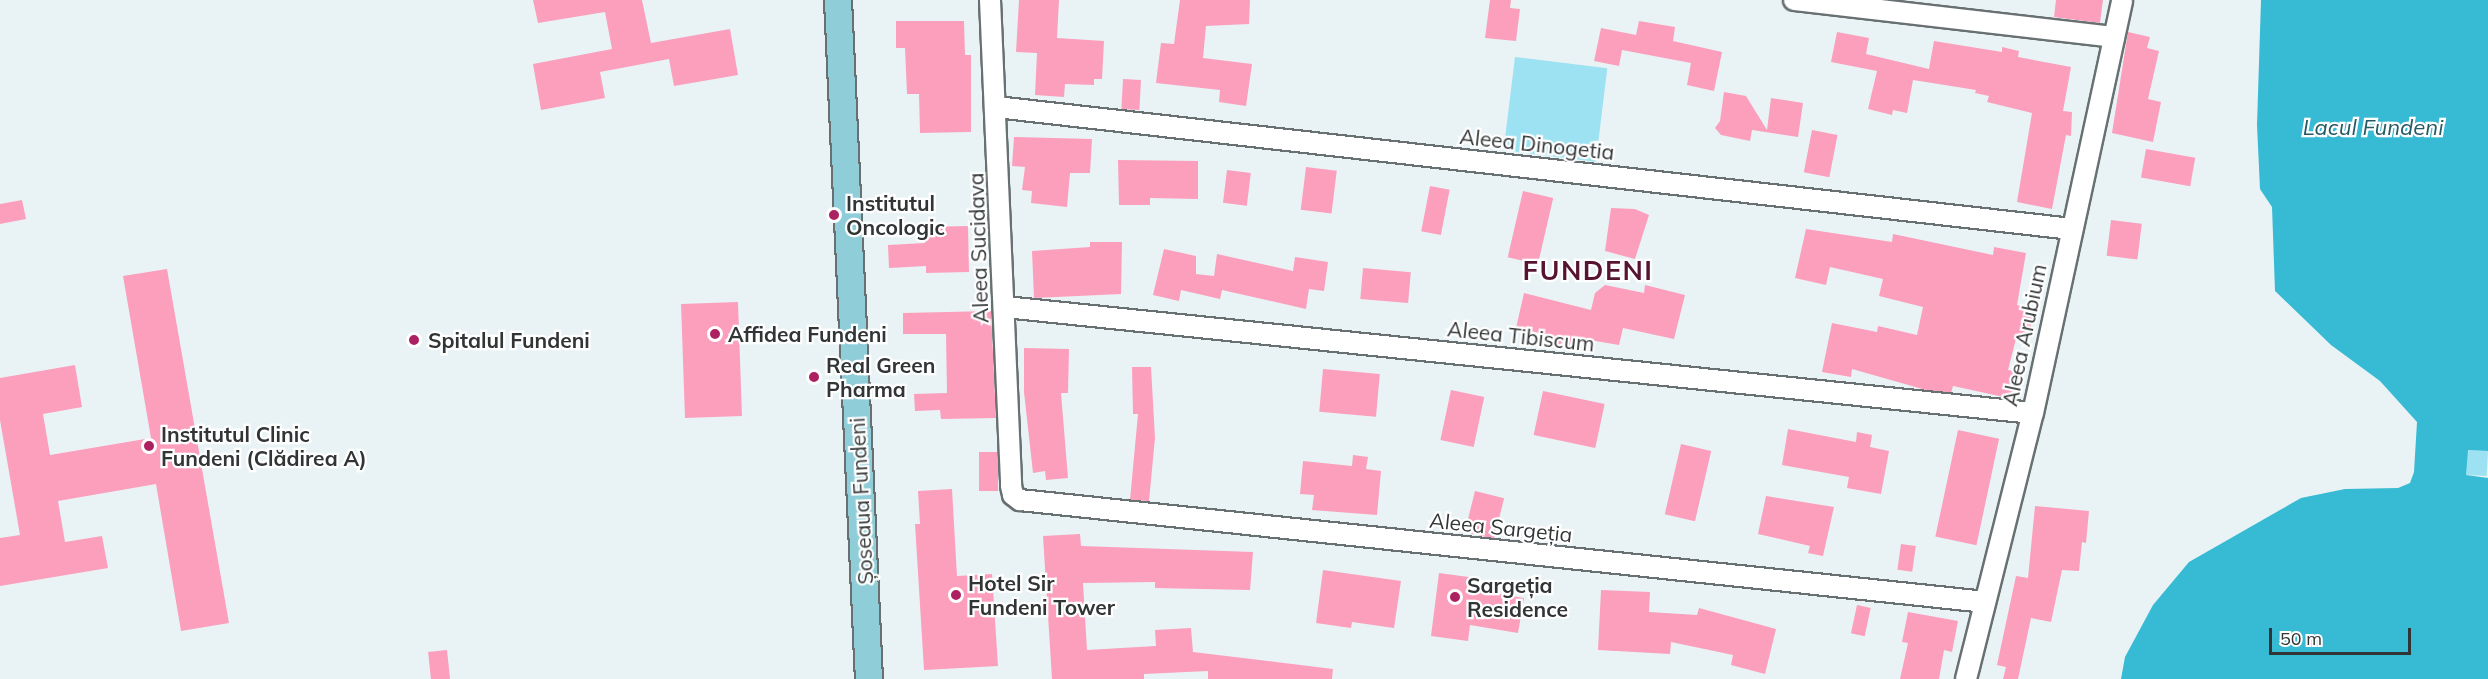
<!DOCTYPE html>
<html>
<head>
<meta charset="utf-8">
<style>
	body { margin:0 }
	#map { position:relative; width:2488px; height:679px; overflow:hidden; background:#e9f3f5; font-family:Mulish,sans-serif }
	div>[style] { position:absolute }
	.green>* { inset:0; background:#9de2f2; transform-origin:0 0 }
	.water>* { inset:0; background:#37bad3 }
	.building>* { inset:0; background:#fb9fbd; transform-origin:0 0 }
	.roads { filter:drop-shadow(2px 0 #687072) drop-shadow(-2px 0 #687072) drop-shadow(0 2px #687072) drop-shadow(0 -2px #687072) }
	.minor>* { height:20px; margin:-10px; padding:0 10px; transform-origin:10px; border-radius:10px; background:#fff }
	.major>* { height:26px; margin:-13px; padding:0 13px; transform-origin:13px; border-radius:13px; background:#8fcdd9 }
	.dots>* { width:16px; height:16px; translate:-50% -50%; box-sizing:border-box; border:3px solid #fff; border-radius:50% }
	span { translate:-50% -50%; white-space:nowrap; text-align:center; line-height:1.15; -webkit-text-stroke:4.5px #fff; paint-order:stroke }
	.street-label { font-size:21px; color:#323536 }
	.poi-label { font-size:21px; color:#323536; font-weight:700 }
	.left { translate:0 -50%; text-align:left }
	.water-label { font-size:22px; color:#265a65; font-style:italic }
	.district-label { font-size:27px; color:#561430; font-weight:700; letter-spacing:1.5px }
	.scale { position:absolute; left:2269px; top:628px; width:142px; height:27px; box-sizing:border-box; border:3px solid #323536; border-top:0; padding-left:8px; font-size:18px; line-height:21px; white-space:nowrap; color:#323536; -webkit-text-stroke:4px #fff; paint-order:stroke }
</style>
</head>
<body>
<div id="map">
	<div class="green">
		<i style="left:1515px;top:57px;width:93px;height:94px;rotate:7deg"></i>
		<i style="left:2467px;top:450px;width:21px;height:25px;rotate:3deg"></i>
	</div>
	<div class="water">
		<i style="clip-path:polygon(2261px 0,2488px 0,2488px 451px,2468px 450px,2466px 475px,2488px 478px,2488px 679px,2121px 679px,2125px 657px,2153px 605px,2189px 562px,2301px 498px,2345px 489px,2398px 488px,2410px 483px,2414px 472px,2417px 422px,2380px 381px,2331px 345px,2275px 291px,2272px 207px,2260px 189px,2257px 125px)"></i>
	</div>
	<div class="building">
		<i style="clip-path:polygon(533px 0,642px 0,651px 43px,730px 29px,738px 75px,674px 86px,669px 59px,600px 72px,605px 98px,541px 110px,533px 64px,612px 49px,605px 12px,538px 23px)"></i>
		<i style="clip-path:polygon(1019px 0,1059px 0,1057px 38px,1104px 41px,1102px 79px,1094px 79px,1094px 85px,1065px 84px,1064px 97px,1035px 95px,1037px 53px,1016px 52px)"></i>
		<i style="clip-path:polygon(1180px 0,1250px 0,1249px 24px,1206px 26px,1203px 58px,1252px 64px,1246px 106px,1219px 102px,1220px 90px,1156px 83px,1161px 43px,1174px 44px)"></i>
		<i style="clip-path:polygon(1490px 0,1511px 0,1510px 8px,1520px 9px,1516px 41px,1485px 38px)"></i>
		<i style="clip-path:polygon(2056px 0,2103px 0,2100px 23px,2054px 17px)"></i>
		<i style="clip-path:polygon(896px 21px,964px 21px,965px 55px,971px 55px,971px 132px,920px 133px,919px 94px,907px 94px,905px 48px,896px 48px)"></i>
		<i style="clip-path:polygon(1639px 21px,1675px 27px,1673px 41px,1722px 52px,1714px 91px,1687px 85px,1691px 63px,1622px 50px,1619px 66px,1594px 61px,1601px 28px,1636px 35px)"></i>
		<i style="clip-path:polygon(1837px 32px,1869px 38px,1866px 54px,1929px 69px,1934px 41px,2002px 52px,2002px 47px,2019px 51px,2018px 57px,2071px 67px,2063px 111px,2072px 112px,2071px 136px,2066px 135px,2052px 209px,2017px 202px,2032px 113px,1987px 102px,1989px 96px,1975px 93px,1976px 90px,1913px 80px,1907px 113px,1893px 110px,1892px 115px,1868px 109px,1877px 71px,1831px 62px)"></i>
		<i style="clip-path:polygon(2128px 32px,2150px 37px,2147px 48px,2159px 51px,2148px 99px,2161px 102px,2153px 142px,2112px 133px)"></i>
		<i style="left:1123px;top:79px;width:18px;height:30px;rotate:3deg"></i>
		<i style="clip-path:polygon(1724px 92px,1746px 96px,1767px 130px,1771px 98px,1803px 103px,1798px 137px,1752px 130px,1750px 141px,1721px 135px,1715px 128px,1720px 121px)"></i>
		<i style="left:1812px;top:130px;width:26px;height:43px;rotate:11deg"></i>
		<i style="clip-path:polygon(1014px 137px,1092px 139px,1090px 173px,1070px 173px,1067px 207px,1031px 203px,1032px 191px,1022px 190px,1025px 167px,1012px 166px)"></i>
		<i style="left:2146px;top:149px;width:50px;height:29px;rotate:10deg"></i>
		<i style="clip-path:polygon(1118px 160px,1198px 161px,1198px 199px,1150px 198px,1150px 205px,1119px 205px)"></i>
		<i style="left:1306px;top:167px;width:31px;height:43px;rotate:7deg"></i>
		<i style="left:1227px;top:170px;width:24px;height:33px;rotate:7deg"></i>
		<i style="left:1430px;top:186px;width:20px;height:46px;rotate:11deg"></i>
		<i style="left:1523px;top:191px;width:31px;height:68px;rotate:13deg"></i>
		<i style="clip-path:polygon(22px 200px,26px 219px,0 224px,0 204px)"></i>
		<i style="clip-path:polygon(1611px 208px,1635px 209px,1649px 215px,1635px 259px,1605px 251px)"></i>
		<i style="left:2111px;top:220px;width:31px;height:36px;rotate:7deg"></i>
		<i style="clip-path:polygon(968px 226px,969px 272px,926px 273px,926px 266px,889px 268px,888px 245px,925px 243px,925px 227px)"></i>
		<i style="clip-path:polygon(1806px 229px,1892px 242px,1893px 234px,1993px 255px,1994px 247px,2026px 253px,2017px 305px,2035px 310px,2028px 338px,2017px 335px,2008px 370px,2019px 372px,2013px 399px,1953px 386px,1951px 393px,1926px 390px,1852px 369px,1851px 377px,1822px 372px,1832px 323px,1877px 332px,1878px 326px,1917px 335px,1923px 307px,1879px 296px,1883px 279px,1830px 267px,1826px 285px,1795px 278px)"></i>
		<i style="clip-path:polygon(1090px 242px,1122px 242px,1121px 294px,1034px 298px,1032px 251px,1090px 247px)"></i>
		<i style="clip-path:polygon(1164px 249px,1196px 256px,1196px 274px,1214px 276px,1217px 254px,1293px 271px,1295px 257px,1328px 262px,1324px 291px,1309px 289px,1306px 309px,1222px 290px,1220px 299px,1181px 290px,1179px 301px,1153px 295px)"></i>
		<i style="left:1363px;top:268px;width:48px;height:31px;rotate:5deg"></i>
		<i style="clip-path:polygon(167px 269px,229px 623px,181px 631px,156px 484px,58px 501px,65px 542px,102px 536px,108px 568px,0 586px,0 538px,20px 535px,0 420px,0 378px,75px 365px,82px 407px,43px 414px,50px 455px,151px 438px,123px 276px)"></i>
		<i style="clip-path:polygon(1605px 285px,1644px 293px,1645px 285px,1685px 295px,1674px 339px,1623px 328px,1619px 345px,1572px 337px,1569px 349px,1547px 344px,1549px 335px,1516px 328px,1524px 293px,1591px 310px,1595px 293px)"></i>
		<i style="left:738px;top:302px;width:114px;height:57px;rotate:88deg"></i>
		<i style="clip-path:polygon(991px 311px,996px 418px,941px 419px,940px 410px,915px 411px,914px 394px,947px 393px,946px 334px,903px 334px,903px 313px)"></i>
		<i style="clip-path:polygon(1024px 348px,1069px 349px,1068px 393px,1061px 393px,1068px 478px,1046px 480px,1045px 471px,1033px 473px,1024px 392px)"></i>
		<i style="clip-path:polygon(1132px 367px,1151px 367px,1155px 438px,1149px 501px,1130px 500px,1138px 414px,1133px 414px)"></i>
		<i style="left:1323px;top:369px;width:57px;height:43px;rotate:5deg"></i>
		<i style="left:1451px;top:390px;width:34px;height:51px;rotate:12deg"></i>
		<i style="left:1543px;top:391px;width:63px;height:45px;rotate:12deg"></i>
		<i style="clip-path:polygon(1788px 429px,1856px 442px,1857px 432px,1872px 435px,1870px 447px,1889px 451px,1881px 494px,1847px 488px,1849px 477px,1782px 465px)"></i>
		<i style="left:1958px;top:430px;width:42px;height:109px;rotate:12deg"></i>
		<i style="left:1681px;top:444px;width:31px;height:72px;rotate:13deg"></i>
		<i style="left:979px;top:452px;width:19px;height:39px"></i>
		<i style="clip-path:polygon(1353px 455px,1368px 457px,1366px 469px,1381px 471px,1377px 515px,1312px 510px,1314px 495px,1300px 494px,1303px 461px,1352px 466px)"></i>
		<i style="clip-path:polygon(952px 489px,957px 576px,992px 574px,998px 666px,924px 670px,915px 524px,920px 524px,918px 491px)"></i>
		<i style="left:1475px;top:491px;width:30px;height:42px;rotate:14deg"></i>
		<i style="clip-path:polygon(1766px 496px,1834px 507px,1823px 556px,1808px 553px,1810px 546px,1758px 534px)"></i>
		<i style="clip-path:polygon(2035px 506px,2089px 511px,2086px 543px,2082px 542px,2079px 571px,2062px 570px,2051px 622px,2031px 618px,2018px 679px,2003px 679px,2006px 667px,1997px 665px,2016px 576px,2028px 578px)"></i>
		<i style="clip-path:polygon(1080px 534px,1081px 546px,1253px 552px,1250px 590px,1155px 588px,1155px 582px,1083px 583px,1087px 650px,1156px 646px,1155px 630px,1191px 628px,1193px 652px,1333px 669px,1332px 679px,1208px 679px,1208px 671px,1144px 674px,1144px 679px,1052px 679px,1043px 536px)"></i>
		<i style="left:1901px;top:544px;width:15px;height:26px;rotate:8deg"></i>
		<i style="clip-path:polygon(1323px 570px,1401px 581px,1394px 628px,1352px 622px,1351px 628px,1316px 623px)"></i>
		<i style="clip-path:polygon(1439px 573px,1476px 578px,1475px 590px,1524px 598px,1518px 633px,1470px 625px,1468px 641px,1431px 636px)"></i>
		<i style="clip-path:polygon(1601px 590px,1650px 592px,1649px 612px,1697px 615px,1699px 608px,1776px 629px,1765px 674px,1731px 665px,1733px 655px,1671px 642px,1670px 654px,1598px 650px)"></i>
		<i style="left:1857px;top:605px;width:14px;height:29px;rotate:12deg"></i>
		<i style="clip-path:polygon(1908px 612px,1958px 621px,1952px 652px,1944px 650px,1939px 679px,1900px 679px,1908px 643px,1902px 642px)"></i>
		<i style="left:447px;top:650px;width:29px;height:19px;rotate:84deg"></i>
	</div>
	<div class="roads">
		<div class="minor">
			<i style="left:990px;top:0;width:486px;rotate:87.5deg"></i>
			<i style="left:1011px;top:486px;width:9px;rotate:77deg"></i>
			<i style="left:1013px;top:495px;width:9px;rotate:36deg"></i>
			<i style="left:1020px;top:500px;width:970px;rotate:6.03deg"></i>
			<i style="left:1794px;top:0;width:322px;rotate:6.6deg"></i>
			<i style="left:996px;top:107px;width:1083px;rotate:6.47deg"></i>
			<i style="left:1005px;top:307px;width:1033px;rotate:5.89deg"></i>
			<i style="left:1966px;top:679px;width:274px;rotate:-75.9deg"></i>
			<i style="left:2033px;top:413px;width:422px;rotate:-77.8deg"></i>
		</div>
		<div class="major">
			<i style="left:838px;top:0;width:680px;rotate:87.39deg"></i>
		</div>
	</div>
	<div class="dots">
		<i style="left:834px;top:215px;background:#ac2161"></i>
		<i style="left:715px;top:334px;background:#ac2161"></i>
		<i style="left:414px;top:340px;background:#ac2161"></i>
		<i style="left:814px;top:377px;background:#ac2161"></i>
		<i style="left:149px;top:446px;background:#ac2161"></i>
		<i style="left:956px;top:595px;background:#ac2161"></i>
		<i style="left:1455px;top:597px;background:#ac2161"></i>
	</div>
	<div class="street-label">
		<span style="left:1537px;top:144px;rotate:6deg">Aleea Dinogetia</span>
		<span style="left:978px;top:248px;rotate:-92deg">Aleea Sucidava</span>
		<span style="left:2024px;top:335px;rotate:-78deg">Aleea Arubium</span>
		<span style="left:1521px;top:336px;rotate:6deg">Aleea Tibiscum</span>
		<span style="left:861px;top:501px;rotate:-93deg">Șoseaua Fundeni</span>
		<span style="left:1501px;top:527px;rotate:6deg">Aleea Sargeția</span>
	</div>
	<div class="poi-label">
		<span class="left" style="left:846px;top:215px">Institutul<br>Oncologic</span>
		<span class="left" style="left:728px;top:334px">Affidea Fundeni</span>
		<span class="left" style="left:428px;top:340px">Spitalul Fundeni</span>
		<span class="left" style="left:826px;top:377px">Real Green<br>Pharma</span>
		<span class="left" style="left:161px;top:446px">Institutul Clinic<br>Fundeni (Clădirea A)</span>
		<span class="left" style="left:968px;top:595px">Hotel Sir<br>Fundeni Tower</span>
		<span class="left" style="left:1467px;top:597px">Sargeția<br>Residence</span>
	</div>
	<div class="water-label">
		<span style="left:2373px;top:128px">Lacul Fundeni</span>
	</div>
	<div class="district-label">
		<span style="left:1588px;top:271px">FUNDENI</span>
	</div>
	<div class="scale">50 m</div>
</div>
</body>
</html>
